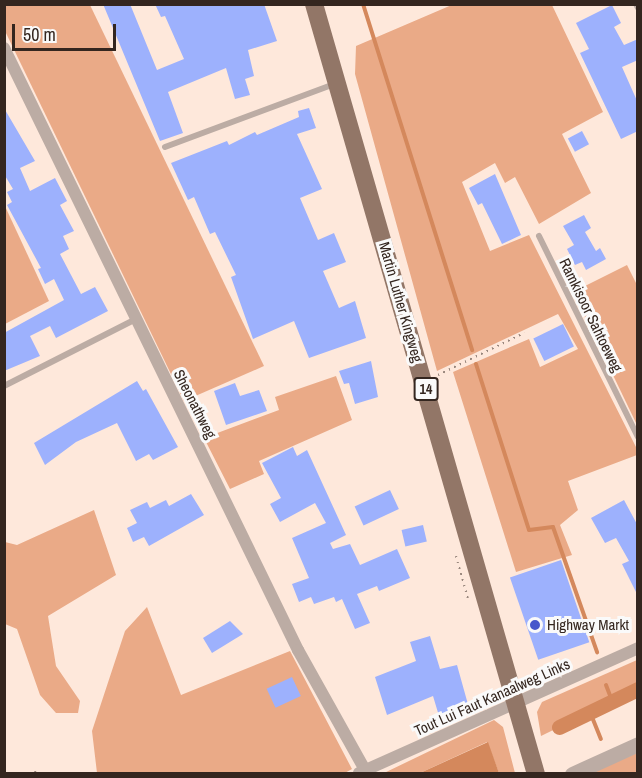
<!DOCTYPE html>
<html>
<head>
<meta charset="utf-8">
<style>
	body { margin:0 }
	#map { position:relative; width:642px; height:778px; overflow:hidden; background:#fee8db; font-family:"Archivo Narrow",sans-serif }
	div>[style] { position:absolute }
	.green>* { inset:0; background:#eaaa87 }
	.water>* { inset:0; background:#d4885c }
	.stream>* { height:4px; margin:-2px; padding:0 2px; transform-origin:2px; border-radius:2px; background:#d4885c }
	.canal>* { height:15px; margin:-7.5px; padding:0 7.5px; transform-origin:7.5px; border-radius:7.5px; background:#d4885c }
	.building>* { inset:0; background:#9db1fd; transform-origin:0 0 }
	.path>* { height:2px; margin-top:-1px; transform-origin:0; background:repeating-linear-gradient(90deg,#99877d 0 1.5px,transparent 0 6px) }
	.service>* { height:6px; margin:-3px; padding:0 3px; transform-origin:3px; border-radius:3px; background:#bcaca4 }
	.minor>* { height:12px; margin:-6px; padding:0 6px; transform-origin:6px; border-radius:6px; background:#bcaca4 }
	.tertiary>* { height:15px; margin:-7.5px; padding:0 7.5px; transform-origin:7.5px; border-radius:7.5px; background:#bcaca4 }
	.primary>* { height:18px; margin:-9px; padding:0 9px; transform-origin:9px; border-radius:9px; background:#927667 }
	.dots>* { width:16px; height:16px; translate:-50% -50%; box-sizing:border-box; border:3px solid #fafafa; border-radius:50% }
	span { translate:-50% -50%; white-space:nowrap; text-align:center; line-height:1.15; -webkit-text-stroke:6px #fafafa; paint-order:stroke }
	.shield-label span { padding:2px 4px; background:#fafafa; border:2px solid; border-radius:4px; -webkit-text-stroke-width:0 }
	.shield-label { font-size:14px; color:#34261f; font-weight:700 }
	.street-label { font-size:15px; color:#34261f }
	.poi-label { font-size:15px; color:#34261f }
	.left { translate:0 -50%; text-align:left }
	.frame { position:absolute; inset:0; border:6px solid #34261f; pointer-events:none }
	.scale { position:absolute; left:12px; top:24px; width:104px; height:27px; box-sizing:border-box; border:3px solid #34261f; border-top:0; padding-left:8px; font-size:18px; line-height:21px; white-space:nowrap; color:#34261f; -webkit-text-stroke:4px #fafafa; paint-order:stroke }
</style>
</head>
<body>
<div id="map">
	<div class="green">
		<i style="clip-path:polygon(5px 4px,90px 5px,264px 366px,184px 401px,5px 31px)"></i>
		<i style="clip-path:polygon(454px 4px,552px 5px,603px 112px,562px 134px,591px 193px,539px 224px,515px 177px,505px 183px,495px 163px,462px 182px,490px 251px,529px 235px,637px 449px,637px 455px,568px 481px,578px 510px,560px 525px,572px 555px,516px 572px,453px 372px,529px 339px,540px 367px,578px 349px,558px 314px,437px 371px,355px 74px,356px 46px)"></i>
		<i style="clip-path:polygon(4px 204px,49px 301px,5px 324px,4px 324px)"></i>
		<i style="clip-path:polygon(627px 265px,637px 285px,637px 425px,573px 292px)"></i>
		<i style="clip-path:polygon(336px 376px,352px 420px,259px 461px,264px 474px,230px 489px,204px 438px,279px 410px,275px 397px)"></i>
		<i style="clip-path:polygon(94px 510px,116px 575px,48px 616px,56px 666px,80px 701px,78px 713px,56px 713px,40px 695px,17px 629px,5px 624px,5px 542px,17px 545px)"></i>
		<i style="clip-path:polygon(147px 607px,181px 695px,290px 651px,352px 769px,343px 774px,97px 773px,92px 731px,125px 631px)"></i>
		<i style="clip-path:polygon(637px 660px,637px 689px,541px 736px,537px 712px,542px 702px)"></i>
		<i style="clip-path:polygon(494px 720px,503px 727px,515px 773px,499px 773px,487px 742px,420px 773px,382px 774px)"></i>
		<i style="clip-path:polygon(637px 753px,637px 773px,590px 773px)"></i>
	</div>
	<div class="water">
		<i style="clip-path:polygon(488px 742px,499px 773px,420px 773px)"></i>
	</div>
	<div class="stream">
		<i style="left:363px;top:4px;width:363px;rotate:72.5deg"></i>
		<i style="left:476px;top:364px;width:174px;rotate:72.3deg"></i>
		<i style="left:529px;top:530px;width:24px;rotate:-7deg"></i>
		<i style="left:553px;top:527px;width:133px;rotate:70.6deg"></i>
		<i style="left:606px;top:685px;width:17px;rotate:69deg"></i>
		<i style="left:590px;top:712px;width:29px;rotate:68deg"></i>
	</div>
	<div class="canal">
		<i style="left:559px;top:727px;width:88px;rotate:-25.7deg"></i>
	</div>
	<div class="building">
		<i style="clip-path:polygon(103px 4px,130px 4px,157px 70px,184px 59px,165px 16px,161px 17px,155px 4px,264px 4px,277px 41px,248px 50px,254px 76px,245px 79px,250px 95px,235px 99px,226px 68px,168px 92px,183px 133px,160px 141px)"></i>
		<i style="clip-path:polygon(612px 5px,621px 23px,614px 27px,624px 45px,638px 39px,638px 60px,622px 67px,638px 103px,638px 131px,621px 139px,580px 53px,589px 49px,576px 23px)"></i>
		<i style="clip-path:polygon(4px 108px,35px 161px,20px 168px,30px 191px,55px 178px,67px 201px,60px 205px,74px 231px,63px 236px,69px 249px,60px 254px,81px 294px,95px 287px,108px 311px,56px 338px,50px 326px,30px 336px,40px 356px,4px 371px,4px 333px,64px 300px,54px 279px,45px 284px,38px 269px,41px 268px,7px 205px,12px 202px,7px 192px,13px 189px,4px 174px)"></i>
		<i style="clip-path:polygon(309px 108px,316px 128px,297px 134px,322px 189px,300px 198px,318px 240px,334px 233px,346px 262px,323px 271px,339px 308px,355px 301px,366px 338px,309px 358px,294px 321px,253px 339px,231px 277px,236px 275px,215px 232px,210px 234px,194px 197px,188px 200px,171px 163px,227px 141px,229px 145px,255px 132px,257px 135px,299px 117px,298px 111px)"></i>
		<i style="left:582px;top:131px;width:15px;height:16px;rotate:62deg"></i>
		<i style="clip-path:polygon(495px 174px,521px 235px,502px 244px,482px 203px,478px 205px,469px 188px)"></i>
		<i style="clip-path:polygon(584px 215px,591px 228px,585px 232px,596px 251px,600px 248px,606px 259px,586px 270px,582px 262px,575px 265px,567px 249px,574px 245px,563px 226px)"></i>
		<i style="left:563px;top:324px;width:25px;height:33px;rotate:64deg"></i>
		<i style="clip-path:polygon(371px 361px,378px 397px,355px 404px,349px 383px,344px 384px,339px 371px)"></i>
		<i style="clip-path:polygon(137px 381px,143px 391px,146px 389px,178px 447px,153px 460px,149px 454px,136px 461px,117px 423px,76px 442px,45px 465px,34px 443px)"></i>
		<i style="clip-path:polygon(235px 383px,240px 396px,259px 390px,267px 411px,226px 425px,214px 391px)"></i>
		<i style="clip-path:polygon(293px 447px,297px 456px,307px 450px,346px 535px,330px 543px,333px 549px,350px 544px,360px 565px,397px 549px,410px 578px,379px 591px,377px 586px,357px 594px,370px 623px,355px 629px,342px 599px,336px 602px,334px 597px,314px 604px,311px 597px,299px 602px,292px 584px,309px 578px,292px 538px,326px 523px,315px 503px,280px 522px,270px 504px,281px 498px,262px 463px)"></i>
		<i style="left:390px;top:490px;width:21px;height:39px;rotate:65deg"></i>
		<i style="clip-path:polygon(191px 494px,204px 515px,149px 546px,144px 537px,133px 542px,127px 528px,137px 523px,130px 510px,147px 502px,150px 508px,166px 500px,169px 506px)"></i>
		<i style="clip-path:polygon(624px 500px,638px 526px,638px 596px,622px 564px,629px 561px,616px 538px,605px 543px,591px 518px)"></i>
		<i style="left:423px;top:525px;width:17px;height:22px;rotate:77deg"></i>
		<i style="left:561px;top:560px;width:87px;height:54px;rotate:71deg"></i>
		<i style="clip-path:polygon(230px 621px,243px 634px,212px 653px,203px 638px)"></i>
		<i style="clip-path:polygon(430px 636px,440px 669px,457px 665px,469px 708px,439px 716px,433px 696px,387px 715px,375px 677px,416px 661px,410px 642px)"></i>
		<i style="left:292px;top:677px;width:21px;height:28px;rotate:65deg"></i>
	</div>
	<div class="path">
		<i style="left:438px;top:375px;width:96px;rotate:-26deg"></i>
		<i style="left:456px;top:556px;width:45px;rotate:74.4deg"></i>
		<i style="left:35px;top:771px;width:3px;rotate:72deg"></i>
	</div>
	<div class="service">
		<i style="left:636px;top:4px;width:4px;rotate:63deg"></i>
		<i style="left:165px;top:147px;width:180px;rotate:-20.4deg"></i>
		<i style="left:539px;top:236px;width:224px;rotate:63.8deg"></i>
		<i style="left:4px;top:386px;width:148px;rotate:-26.9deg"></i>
	</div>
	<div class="minor">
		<i style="left:4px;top:48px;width:670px;rotate:63.97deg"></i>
		<i style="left:298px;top:650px;width:137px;rotate:60.8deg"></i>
		<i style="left:359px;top:773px;width:306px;rotate:-24.1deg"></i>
	</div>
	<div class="tertiary">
		<i style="left:572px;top:774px;width:72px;rotate:-24.4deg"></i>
	</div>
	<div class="primary">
		<i style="left:314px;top:4px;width:801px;rotate:73.92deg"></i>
	</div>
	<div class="dots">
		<i style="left:535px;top:625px;background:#4657cb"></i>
	</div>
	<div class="shield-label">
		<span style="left:426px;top:389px">14</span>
	</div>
	<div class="street-label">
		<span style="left:401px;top:302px;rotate:74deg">Martin Luther Kingweg</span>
		<span style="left:591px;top:315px;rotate:64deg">Ramkisoor Sahtoeweg</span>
		<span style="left:195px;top:404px;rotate:63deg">Sheonathweg</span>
		<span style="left:492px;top:697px;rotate:-24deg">Tout Lui Faut Kanaalweg Links</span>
	</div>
	<div class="poi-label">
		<span class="left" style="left:547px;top:625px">Highway Markt</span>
	</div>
	<div class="frame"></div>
	<div class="scale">50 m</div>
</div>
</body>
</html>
